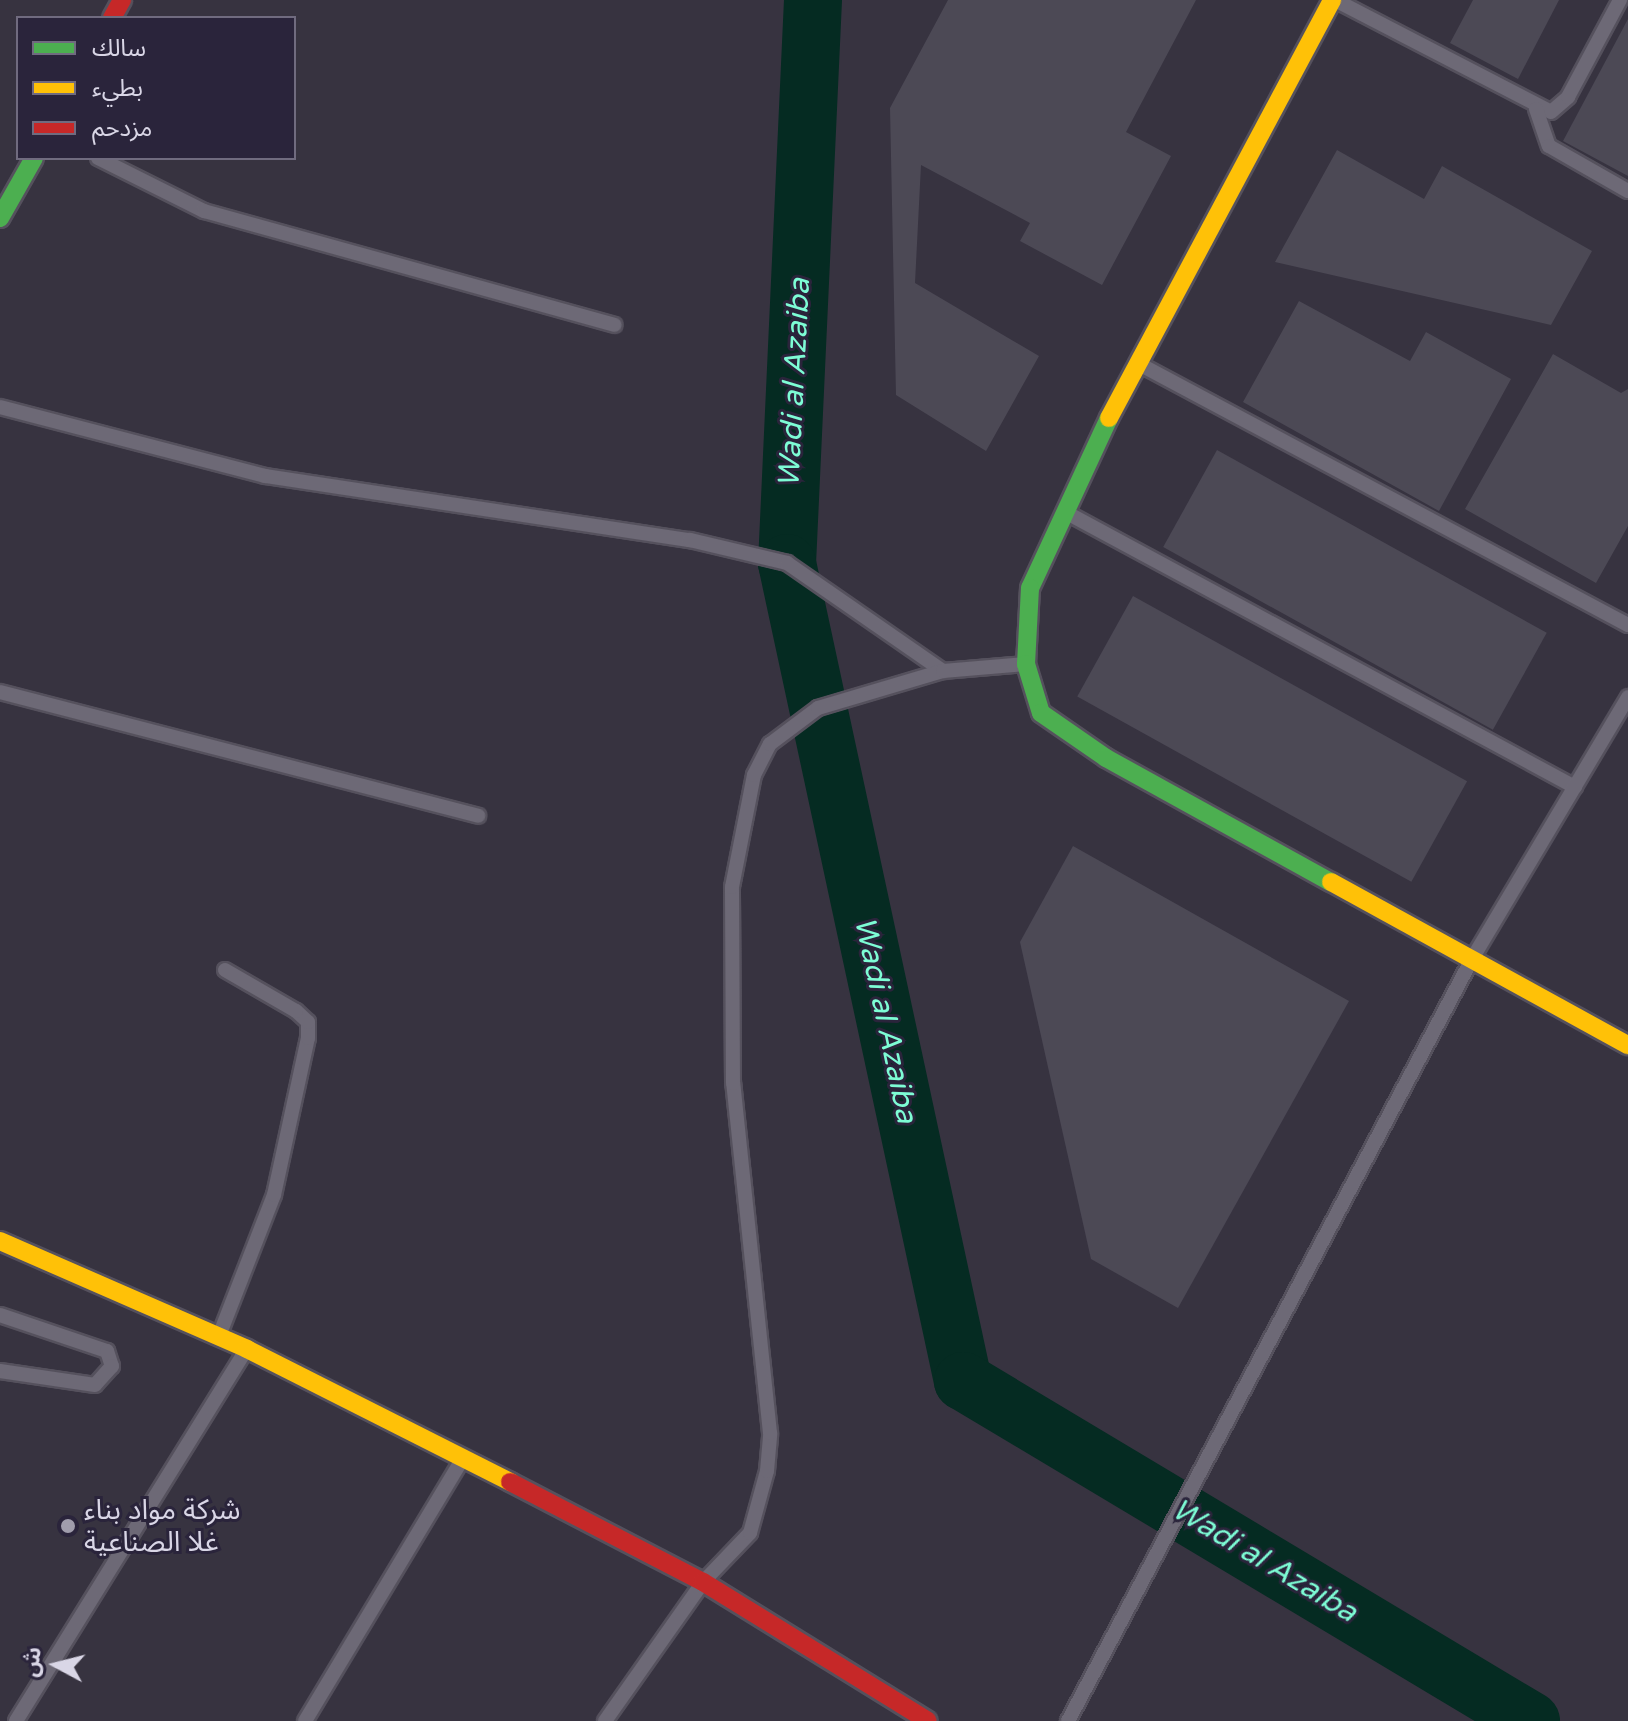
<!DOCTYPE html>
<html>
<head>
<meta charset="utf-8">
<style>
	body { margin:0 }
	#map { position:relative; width:1628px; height:1721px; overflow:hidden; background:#373340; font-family:"Varela Round","Noto Sans Arabic",sans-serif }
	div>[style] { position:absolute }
	.river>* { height:58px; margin:-29px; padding:0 29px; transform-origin:29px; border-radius:29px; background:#052b22 }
	.building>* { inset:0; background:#4c4955; transform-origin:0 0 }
	.roads { filter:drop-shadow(2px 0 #55515d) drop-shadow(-2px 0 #55515d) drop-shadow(0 2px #55515d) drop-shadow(0 -2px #55515d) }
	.lane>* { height:14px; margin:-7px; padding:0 7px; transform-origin:7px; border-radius:7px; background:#6d6976 }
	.fast>* { height:18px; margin:-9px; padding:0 9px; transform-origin:9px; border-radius:9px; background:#4caf50 }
	.slow>* { height:18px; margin:-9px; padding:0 9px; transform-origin:9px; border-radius:9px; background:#ffc107 }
	.jam>* { height:18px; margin:-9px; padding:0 9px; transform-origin:9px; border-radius:9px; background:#c62828 }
	.dots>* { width:22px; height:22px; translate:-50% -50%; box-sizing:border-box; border:4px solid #2a243b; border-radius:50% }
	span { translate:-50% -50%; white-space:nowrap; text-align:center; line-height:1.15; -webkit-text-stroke:6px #2a243b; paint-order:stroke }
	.poi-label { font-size:28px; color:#d9d6e6 }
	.left { translate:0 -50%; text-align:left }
	.water-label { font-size:30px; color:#7dfcd5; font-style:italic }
	.legend { position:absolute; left:16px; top:16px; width:280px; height:144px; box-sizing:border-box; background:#2a243b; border:2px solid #706b7f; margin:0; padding:10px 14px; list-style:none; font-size:24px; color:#d9d6e6 }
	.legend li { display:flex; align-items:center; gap:16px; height:40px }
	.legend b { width:40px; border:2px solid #706b7f }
	.north { position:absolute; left:16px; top:1625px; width:80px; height:80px; -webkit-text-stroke:6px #2a243b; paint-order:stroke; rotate:277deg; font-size:22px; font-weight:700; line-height:32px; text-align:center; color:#d9d6e6 }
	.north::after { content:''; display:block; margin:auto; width:28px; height:36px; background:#d9d6e6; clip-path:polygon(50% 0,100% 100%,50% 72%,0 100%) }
</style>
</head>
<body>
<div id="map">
	<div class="river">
		<i style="left:813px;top:0;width:564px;rotate:92.64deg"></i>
		<i style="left:787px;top:563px;width:837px;rotate:77.86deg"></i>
		<i style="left:963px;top:1381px;width:662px;rotate:30.9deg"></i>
	</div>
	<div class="building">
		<i style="clip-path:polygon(948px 0,1196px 0,1126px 132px,1171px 156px,1102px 285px,1020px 241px,1030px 223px,921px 165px,915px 283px,1039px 356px,986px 451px,896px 395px,890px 108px)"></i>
		<i style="clip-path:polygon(1473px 0,1559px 0,1518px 79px,1450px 43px)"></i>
		<i style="clip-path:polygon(1628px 19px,1628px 176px,1563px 141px)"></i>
		<i style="clip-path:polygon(1337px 150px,1424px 199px,1442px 166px,1592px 251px,1551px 325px,1275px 262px)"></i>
		<i style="clip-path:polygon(1299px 301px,1410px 361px,1426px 332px,1511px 379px,1439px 511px,1243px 402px)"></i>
		<i style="clip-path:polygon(1553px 354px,1621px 393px,1628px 389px,1628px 526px,1596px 583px,1465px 509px)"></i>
		<i style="left:1217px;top:450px;width:377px;height:111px;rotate:29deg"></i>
		<i style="left:1133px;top:596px;width:382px;height:115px;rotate:29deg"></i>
		<i style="clip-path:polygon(1073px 846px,1349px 1001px,1178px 1308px,1091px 1259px,1020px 942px)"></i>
	</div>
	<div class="roads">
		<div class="lane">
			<i style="left:1335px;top:0;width:243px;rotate:27.4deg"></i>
			<i style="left:1551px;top:112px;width:23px;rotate:-41deg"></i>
			<i style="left:1568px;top:97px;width:110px;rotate:-61.8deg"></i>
			<i style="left:1536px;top:109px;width:39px;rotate:71deg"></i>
			<i style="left:1549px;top:146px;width:91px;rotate:29.7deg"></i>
			<i style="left:98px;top:158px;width:119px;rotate:26.6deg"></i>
			<i style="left:204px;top:211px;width:426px;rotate:15.5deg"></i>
			<i style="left:1141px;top:365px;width:552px;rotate:28.1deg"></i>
			<i style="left:0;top:407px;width:274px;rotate:14.6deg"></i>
			<i style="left:265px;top:476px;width:430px;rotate:8.6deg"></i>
			<i style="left:690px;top:540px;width:100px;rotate:13.3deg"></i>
			<i style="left:787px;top:563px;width:190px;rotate:34.7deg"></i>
			<i style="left:1069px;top:514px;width:575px;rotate:28.35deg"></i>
			<i style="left:0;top:692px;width:494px;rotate:14.5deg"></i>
			<i style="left:0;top:1315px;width:113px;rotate:18.6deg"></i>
			<i style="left:107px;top:1351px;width:16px;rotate:72deg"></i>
			<i style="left:112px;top:1366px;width:25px;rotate:132deg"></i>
			<i style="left:95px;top:1385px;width:96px;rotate:-171.6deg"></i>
			<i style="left:219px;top:1336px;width:151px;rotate:-68.7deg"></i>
			<i style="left:274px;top:1195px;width:161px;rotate:-77.8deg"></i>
			<i style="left:308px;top:1038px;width:16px;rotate:-90deg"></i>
			<i style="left:308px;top:1022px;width:16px;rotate:-137deg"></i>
			<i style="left:296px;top:1011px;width:82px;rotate:-150deg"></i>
			<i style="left:16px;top:1721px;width:434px;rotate:-58.2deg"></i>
			<i style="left:305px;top:1721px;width:303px;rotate:-59deg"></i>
			<i style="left:605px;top:1721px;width:170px;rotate:-54.8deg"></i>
			<i style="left:703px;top:1582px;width:68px;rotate:-46.2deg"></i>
			<i style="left:750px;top:1533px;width:64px;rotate:-74.7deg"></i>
			<i style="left:767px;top:1471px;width:38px;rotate:-85deg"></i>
			<i style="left:770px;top:1433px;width:352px;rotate:-96deg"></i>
			<i style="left:733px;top:1083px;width:196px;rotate:-90.3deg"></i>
			<i style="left:732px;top:887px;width:114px;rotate:-78.9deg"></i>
			<i style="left:754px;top:775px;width:35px;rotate:-63deg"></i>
			<i style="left:770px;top:744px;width:60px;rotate:-36.9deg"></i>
			<i style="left:818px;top:708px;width:130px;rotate:-16.5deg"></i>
			<i style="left:943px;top:671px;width:83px;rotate:-4.8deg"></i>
			<i style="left:1068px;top:1721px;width:862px;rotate:-62.07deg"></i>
			<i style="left:1472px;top:959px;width:305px;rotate:-59.2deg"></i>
		</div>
		<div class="fast">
			<i style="left:0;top:218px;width:69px;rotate:-60.5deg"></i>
			<i style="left:1109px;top:418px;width:187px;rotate:114.9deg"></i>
			<i style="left:1030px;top:588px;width:76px;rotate:93deg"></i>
			<i style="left:1026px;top:664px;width:51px;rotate:73deg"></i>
			<i style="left:1041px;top:713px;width:79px;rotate:34.7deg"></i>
			<i style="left:1106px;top:758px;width:257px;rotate:28.9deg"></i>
		</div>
		<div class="slow">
			<i style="left:1109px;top:418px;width:474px;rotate:-61.9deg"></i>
			<i style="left:1331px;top:882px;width:339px;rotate:28.8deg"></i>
			<i style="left:0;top:1241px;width:270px;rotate:23.6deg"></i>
			<i style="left:247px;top:1349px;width:295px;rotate:26.8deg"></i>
		</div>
		<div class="jam">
			<i style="left:112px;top:18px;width:21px;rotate:-61deg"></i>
			<i style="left:510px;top:1482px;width:217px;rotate:27.4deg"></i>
			<i style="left:703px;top:1582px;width:264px;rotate:31.7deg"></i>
		</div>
	</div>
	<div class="dots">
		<i style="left:68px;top:1526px;background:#a09dac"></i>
	</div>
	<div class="poi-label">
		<span class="left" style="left:84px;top:1526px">شركة مواد بناء<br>غلا الصناعية</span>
	</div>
	<div class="water-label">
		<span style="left:795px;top:383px;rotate:-87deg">Wadi al Azaiba</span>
		<span style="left:885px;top:1020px;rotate:78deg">Wadi al Azaiba</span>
		<span style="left:1264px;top:1561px;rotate:31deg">Wadi al Azaiba</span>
	</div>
	<ul class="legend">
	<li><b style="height:10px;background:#4caf50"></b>سالك</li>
	<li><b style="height:10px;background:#ffc107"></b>بطيء</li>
	<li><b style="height:10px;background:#c62828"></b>مزدحم</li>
	</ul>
	<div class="north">ش</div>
</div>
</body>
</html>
